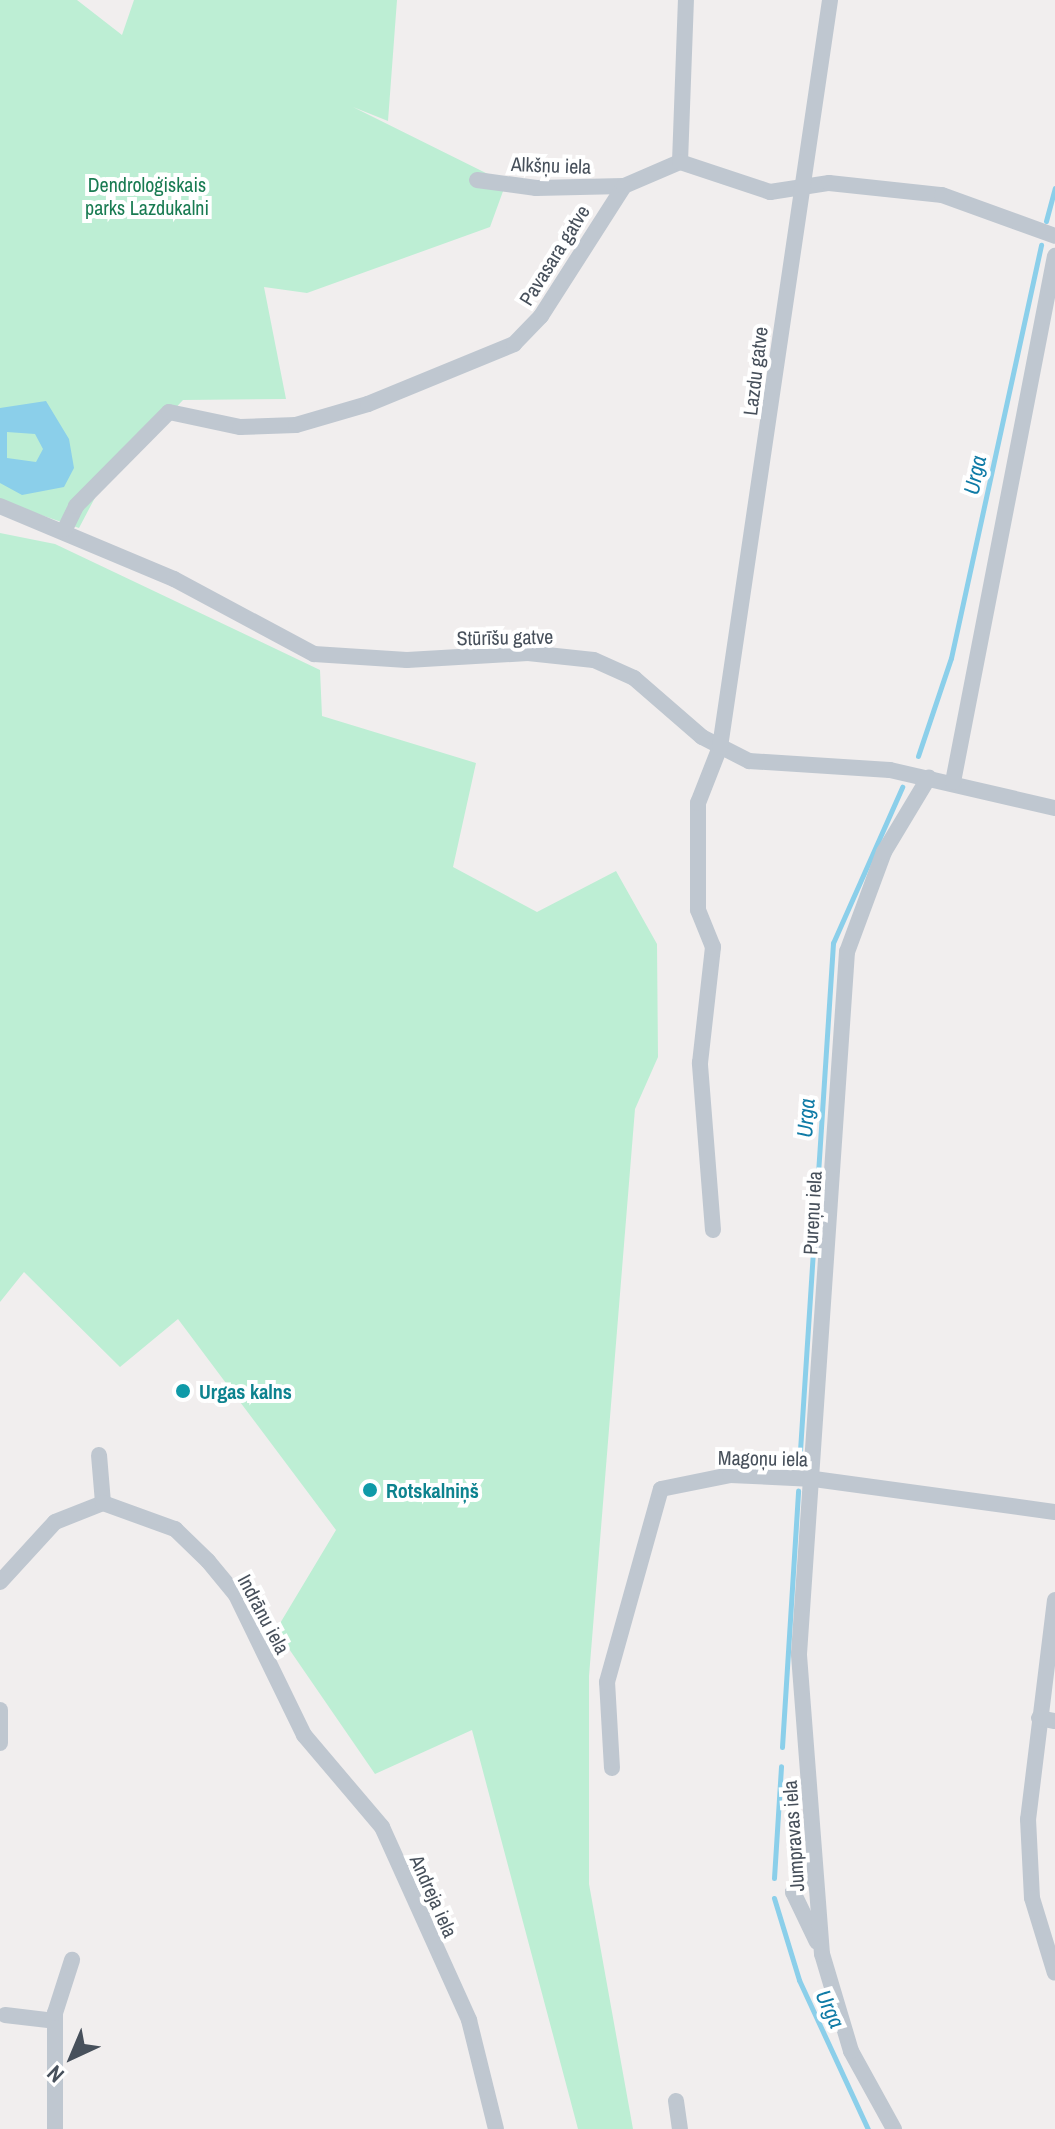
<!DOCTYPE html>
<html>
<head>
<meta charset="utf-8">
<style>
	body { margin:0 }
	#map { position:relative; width:1055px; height:2129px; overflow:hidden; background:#f1eeee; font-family:"Archivo Narrow",sans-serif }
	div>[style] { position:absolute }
	.green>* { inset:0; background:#bdeed4 }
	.water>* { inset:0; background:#8bcfea }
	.stream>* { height:5px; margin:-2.5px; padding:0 2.5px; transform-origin:2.5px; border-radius:2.5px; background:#8bcfea }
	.minor>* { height:16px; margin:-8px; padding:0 8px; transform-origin:8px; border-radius:8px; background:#bfc7d0 }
	.dots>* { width:22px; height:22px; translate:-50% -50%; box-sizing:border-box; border:4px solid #fff; border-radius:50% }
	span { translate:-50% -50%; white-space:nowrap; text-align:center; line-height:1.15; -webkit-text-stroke:8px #fff; paint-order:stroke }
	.street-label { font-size:20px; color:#47505b }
	.park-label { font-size:20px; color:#197b52 }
	.culture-label { font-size:20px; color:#0d838f; font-weight:700 }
	.left { translate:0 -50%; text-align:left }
	.water-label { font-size:22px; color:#0f7ba6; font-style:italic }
	.north { position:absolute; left:32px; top:2017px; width:80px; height:80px; -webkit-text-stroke:6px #fff; paint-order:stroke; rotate:224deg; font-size:22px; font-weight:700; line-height:32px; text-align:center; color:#47505b }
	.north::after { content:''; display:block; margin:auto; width:28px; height:36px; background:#47505b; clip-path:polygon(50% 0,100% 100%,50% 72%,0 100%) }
</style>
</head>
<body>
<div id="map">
	<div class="green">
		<i style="clip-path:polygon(0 0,77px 0,122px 35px,134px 0,397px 0,388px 121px,353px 107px,506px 183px,490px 227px,307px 293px,264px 287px,286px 399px,183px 400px,99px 490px,79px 528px,0 501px)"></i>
		<i style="clip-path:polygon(0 533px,55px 544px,320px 670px,322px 716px,476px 763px,453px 867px,537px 912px,616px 871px,657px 944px,658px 1057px,635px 1109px,589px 1676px,589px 1884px,633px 2129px,578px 2129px,472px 1730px,375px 1774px,276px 1630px,336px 1530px,178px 1319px,120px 1367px,24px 1272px,0 1302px)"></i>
	</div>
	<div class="water">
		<i style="clip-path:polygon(evenodd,46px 401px,69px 439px,74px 468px,64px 487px,22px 495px,0 483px,0 408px,46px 401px,7px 432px,35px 434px,43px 449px,36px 462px,7px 458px,7px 432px)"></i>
	</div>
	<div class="stream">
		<i style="left:1046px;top:221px;width:34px;rotate:-75deg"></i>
		<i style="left:918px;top:756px;width:103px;rotate:-71.4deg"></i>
		<i style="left:951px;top:658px;width:423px;rotate:-77.7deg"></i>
		<i style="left:799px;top:1466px;width:524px;rotate:-86.28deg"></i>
		<i style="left:833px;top:943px;width:171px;rotate:-66.1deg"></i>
		<i style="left:782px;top:1747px;width:257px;rotate:-86.4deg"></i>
		<i style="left:774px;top:1878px;width:112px;rotate:-86.4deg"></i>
		<i style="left:774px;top:1898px;width:86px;rotate:73deg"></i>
		<i style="left:799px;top:1980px;width:164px;rotate:65.2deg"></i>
	</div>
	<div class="minor">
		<i style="left:680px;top:162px;width:162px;rotate:-87.9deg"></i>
		<i style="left:477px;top:180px;width:60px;rotate:7.7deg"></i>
		<i style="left:536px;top:188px;width:88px;rotate:-1.3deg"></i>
		<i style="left:0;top:506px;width:189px;rotate:22.8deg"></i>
		<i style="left:174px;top:579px;width:159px;rotate:28.2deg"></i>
		<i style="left:314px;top:654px;width:93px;rotate:3.7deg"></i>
		<i style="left:407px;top:660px;width:121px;rotate:-3.3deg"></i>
		<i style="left:528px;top:653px;width:66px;rotate:6.1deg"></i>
		<i style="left:594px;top:660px;width:44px;rotate:24.2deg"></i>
		<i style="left:634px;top:678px;width:90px;rotate:40.9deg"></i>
		<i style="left:702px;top:737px;width:53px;rotate:27.1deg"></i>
		<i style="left:749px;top:761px;width:141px;rotate:3.7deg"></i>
		<i style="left:890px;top:770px;width:169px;rotate:13deg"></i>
		<i style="left:65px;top:529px;width:25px;rotate:-64deg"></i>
		<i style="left:76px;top:506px;width:132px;rotate:-45.3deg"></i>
		<i style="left:169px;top:412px;width:73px;rotate:11.9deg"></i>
		<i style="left:240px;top:427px;width:56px;rotate:-2deg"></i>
		<i style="left:296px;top:425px;width:75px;rotate:-16.3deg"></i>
		<i style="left:368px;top:404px;width:158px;rotate:-22.3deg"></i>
		<i style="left:514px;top:344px;width:39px;rotate:-46deg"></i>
		<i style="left:541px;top:316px;width:154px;rotate:-57.4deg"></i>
		<i style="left:624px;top:186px;width:61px;rotate:-23.2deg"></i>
		<i style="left:680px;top:162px;width:95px;rotate:18.4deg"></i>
		<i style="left:770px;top:192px;width:60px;rotate:-8.7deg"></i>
		<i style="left:829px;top:183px;width:114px;rotate:6.1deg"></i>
		<i style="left:942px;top:195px;width:120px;rotate:19.9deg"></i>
		<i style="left:953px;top:782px;width:536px;rotate:-79.03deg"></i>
		<i style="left:713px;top:1230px;width:168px;rotate:-94.5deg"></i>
		<i style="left:700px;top:1063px;width:117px;rotate:-83.6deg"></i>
		<i style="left:713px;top:947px;width:40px;rotate:-112deg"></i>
		<i style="left:698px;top:910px;width:107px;rotate:-90deg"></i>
		<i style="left:698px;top:803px;width:60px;rotate:-68.6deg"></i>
		<i style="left:720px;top:747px;width:755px;rotate:-81.62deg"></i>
		<i style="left:99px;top:1455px;width:48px;rotate:85.2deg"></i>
		<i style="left:0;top:1582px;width:81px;rotate:-47.5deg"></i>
		<i style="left:55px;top:1522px;width:52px;rotate:-21.6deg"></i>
		<i style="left:103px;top:1503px;width:77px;rotate:19.9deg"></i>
		<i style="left:175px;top:1529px;width:46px;rotate:44.1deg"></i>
		<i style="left:208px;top:1561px;width:44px;rotate:50.5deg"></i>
		<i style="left:236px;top:1595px;width:156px;rotate:64.1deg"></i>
		<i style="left:304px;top:1735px;width:121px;rotate:49.7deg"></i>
		<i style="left:382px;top:1827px;width:212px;rotate:65.7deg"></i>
		<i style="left:469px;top:2020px;width:112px;rotate:76.1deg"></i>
		<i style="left:1055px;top:1600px;width:221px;rotate:97deg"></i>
		<i style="left:1028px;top:1819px;width:79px;rotate:87.1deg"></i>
		<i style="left:1032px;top:1898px;width:78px;rotate:73deg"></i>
		<i style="left:0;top:1710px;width:33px;rotate:90deg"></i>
		<i style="left:1039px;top:1718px;width:16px;rotate:11deg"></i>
		<i style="left:612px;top:1768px;width:86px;rotate:-93.3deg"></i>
		<i style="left:607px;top:1682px;width:200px;rotate:-74.4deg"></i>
		<i style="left:661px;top:1489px;width:70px;rotate:-11.5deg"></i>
		<i style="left:730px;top:1475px;width:84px;rotate:2.7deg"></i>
		<i style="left:814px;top:1479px;width:243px;rotate:7.8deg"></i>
		<i style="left:814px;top:1868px;width:32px;rotate:131deg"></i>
		<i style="left:793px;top:1892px;width:55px;rotate:64.4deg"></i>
		<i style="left:5px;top:2015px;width:50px;rotate:6.8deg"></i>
		<i style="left:676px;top:2101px;width:28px;rotate:82deg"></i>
		<i style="left:55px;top:2129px;width:116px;rotate:-90deg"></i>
		<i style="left:55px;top:2013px;width:56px;rotate:-72.2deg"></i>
		<i style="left:894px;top:2129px;width:89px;rotate:-118.9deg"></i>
		<i style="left:851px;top:2051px;width:101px;rotate:-106.6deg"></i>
		<i style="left:822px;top:1954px;width:301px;rotate:-94.4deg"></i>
		<i style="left:799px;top:1654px;width:704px;rotate:-86.09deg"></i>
		<i style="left:847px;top:952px;width:107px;rotate:-69.7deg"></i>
		<i style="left:884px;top:852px;width:87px;rotate:-59deg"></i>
	</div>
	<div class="dots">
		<i style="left:183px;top:1391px;background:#0f9aa8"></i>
		<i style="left:370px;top:1490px;background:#0f9aa8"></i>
	</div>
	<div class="street-label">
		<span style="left:551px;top:165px;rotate:2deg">Alkšņu iela</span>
		<span style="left:554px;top:255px;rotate:-58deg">Pavasara gatve</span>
		<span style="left:755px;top:371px;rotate:-83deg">Lazdu gatve</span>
		<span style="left:505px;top:637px;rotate:-1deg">Stūrīšu gatve</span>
		<span style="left:812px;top:1213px;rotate:-87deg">Pureņu iela</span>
		<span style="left:763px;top:1458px;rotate:1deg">Magoņu iela</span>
		<span style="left:264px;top:1614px;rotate:62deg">Indrānu iela</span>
		<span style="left:793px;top:1836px;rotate:-94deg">Jumpravas iela</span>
		<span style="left:434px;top:1896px;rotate:66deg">Andreja iela</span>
	</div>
	<div class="park-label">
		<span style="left:147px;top:196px">Dendroloģiskais<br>parks Lazdukalni</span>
	</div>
	<div class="culture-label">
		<span class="left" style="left:199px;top:1391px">Urgas kalns</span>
		<span class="left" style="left:386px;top:1490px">Rotskalniņš</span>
	</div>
	<div class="water-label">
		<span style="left:975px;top:475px;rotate:-78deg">Urga</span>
		<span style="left:806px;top:1118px;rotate:-86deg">Urga</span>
		<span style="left:830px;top:2009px;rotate:65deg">Urga</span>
	</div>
	<div class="north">N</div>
</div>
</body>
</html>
